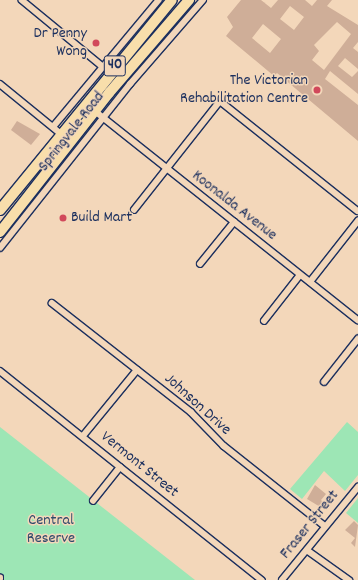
<!DOCTYPE html>
<html>
<head>
<meta charset="utf-8">
<style>
	body { margin:0 }
	#map { position:relative; width:358px; height:580px; overflow:hidden; background:#f3d7ba; font-family:Dekko,sans-serif }
	div>[style] { position:absolute }
	.green>* { inset:0; background:#9de6b5 }
	.building>* { inset:0; background:#cfae98 }
	.roads { filter:drop-shadow(1px 0 #1b2f5e) drop-shadow(-1px 0 #1b2f5e) drop-shadow(0 1px #1b2f5e) drop-shadow(0 -1px #1b2f5e) }
	.street>* { height:5.5px; margin:-2.75px; padding:0 2.75px; transform-origin:2.75px; border-radius:2.75px; background:#f3d7ba }
	.highway>* { height:10px; margin:-5px; padding:0 5px; transform-origin:5px; border-radius:5px; background:#f8deab }
	.dots>* { width:11px; height:11px; translate:-50% -50%; box-sizing:border-box; border:2px solid #f3d7ba; border-radius:50% }
	span { translate:-50% -50%; white-space:nowrap; text-align:center; line-height:1.15; -webkit-text-stroke:3px #f3d7ba; paint-order:stroke }
	.shield-label span { padding:1px 3px; background:#f3d7ba; border:1px solid; border-radius:3px; -webkit-text-stroke-width:0 }
	.shield-label { font-size:15px; color:#1b2f5e; font-weight:700 }
	.poi-label { font-size:16px; color:#1b2f5e }
	.right { translate:-100% -50%; text-align:right }
	.left { translate:0 -50%; text-align:left }
	.street-label { font-size:16px; color:#1b2f5e }
	.park-label { font-size:16px; color:#2e4a6b }
</style>
</head>
<body>
<div id="map">
	<div class="green">
		<i style="clip-path:polygon(347px 422px,358px 432px,358px 475px,345px 491px,324px 471px,302px 499px,290px 489px)"></i>
		<i style="clip-path:polygon(0 427px,195px 580px,0 580px)"></i>
		<i style="clip-path:polygon(358px 498px,358px 523px,346px 513px)"></i>
	</div>
	<div class="building">
		<i style="clip-path:polygon(evenodd,241px 0,261px 0,271px 8px,278px 0,305px 0,312px 6px,317px 0,332px 0,327px 6px,358px 25px,358px 42px,353px 48px,358px 52px,358px 69px,345px 58px,338px 66px,352px 77px,358px 71px,358px 94px,330px 71px,325px 79px,358px 105px,358px 141px,277px 73px,274px 76px,226px 36px,233px 27px,227px 17px,241px 0,290px 6px,304px 17px,294px 30px,280px 19px,290px 6px,241px 0,337px 22px,351px 34px,324px 70px,312px 60px,319px 51px,314px 45px,337px 22px,241px 0,263px 24px,281px 39px,270px 53px,252px 38px,263px 24px)"></i>
		<i style="clip-path:polygon(17px 121px,40px 134px,31px 145px,11px 130px)"></i>
		<i style="clip-path:polygon(315px 485px,326px 494px,321px 500px,325px 504px,322px 508px,307px 499px)"></i>
		<i style="clip-path:polygon(354px 521px,358px 525px,355px 547px,351px 543px,355px 538px,345px 530px)"></i>
	</div>
	<div class="roads">
		<div class="street">
			<i style="left:22px;top:0;width:104px;rotate:39.5deg"></i>
			<i style="left:0;top:84px;width:92px;rotate:39.2deg"></i>
			<i style="left:95px;top:111px;width:336px;rotate:38.5deg"></i>
			<i style="left:53px;top:127px;width:165px;rotate:-50.2deg"></i>
			<i style="left:134px;top:210px;width:139px;rotate:-51.7deg"></i>
			<i style="left:220px;top:101px;width:176px;rotate:38.6deg"></i>
			<i style="left:0;top:248px;width:209px;rotate:-51.6deg"></i>
			<i style="left:130px;top:84px;width:111px;rotate:-49deg"></i>
			<i style="left:200px;top:264px;width:54px;rotate:-51deg"></i>
			<i style="left:310px;top:282px;width:78px;rotate:-51.8deg"></i>
			<i style="left:52px;top:303px;width:177px;rotate:38.1deg"></i>
			<i style="left:191px;top:412px;width:47px;rotate:45.9deg"></i>
			<i style="left:224px;top:446px;width:129px;rotate:38.4deg"></i>
			<i style="left:264px;top:321px;width:58px;rotate:-52deg"></i>
			<i style="left:0;top:371px;width:335px;rotate:38.6deg"></i>
			<i style="left:324px;top:382px;width:55px;rotate:-51.7deg"></i>
			<i style="left:83px;top:436px;width:85px;rotate:-50.7deg"></i>
			<i style="left:93px;top:501px;width:43px;rotate:-51.5deg"></i>
			<i style="left:307px;top:550px;width:52px;rotate:35.5deg"></i>
			<i style="left:0;top:579px;width:1px;rotate:-90deg"></i>
			<i style="left:282px;top:580px;width:120px;rotate:-50.7deg"></i>
		</div>
		<div class="highway">
			<i style="left:0;top:210px;width:271px;rotate:-50.7deg"></i>
			<i style="left:0;top:232px;width:177px;rotate:-51.9deg"></i>
			<i style="left:109px;top:93px;width:123px;rotate:-49.3deg"></i>
		</div>
	</div>
	<div class="dots">
		<i style="left:96px;top:43px;background:#d1495b"></i>
		<i style="left:317px;top:90px;background:#d1495b"></i>
		<i style="left:63px;top:218px;background:#d1495b"></i>
	</div>
	<div class="shield-label">
		<span style="left:115px;top:66px">40</span>
	</div>
	<div class="poi-label">
		<span class="right" style="left:87px;top:43px">Dr Penny<br>Wong</span>
		<span class="right" style="left:308px;top:90px">The Victorian<br>Rehabilitation Centre</span>
		<span class="left" style="left:71px;top:218px">Build Mart</span>
	</div>
	<div class="street-label">
		<span style="left:72px;top:132px;rotate:-52deg">Springvale Road</span>
		<span style="left:234px;top:206px;rotate:38deg">Koonalda Avenue</span>
		<span style="left:197px;top:405px;rotate:42deg">Johnson Drive</span>
		<span style="left:139px;top:465px;rotate:39deg">Vermont Street</span>
		<span style="left:310px;top:525px;rotate:-51deg">Fraser Street</span>
	</div>
	<div class="park-label">
		<span style="left:51px;top:530px">Central<br>Reserve</span>
	</div>
</div>
</body>
</html>
